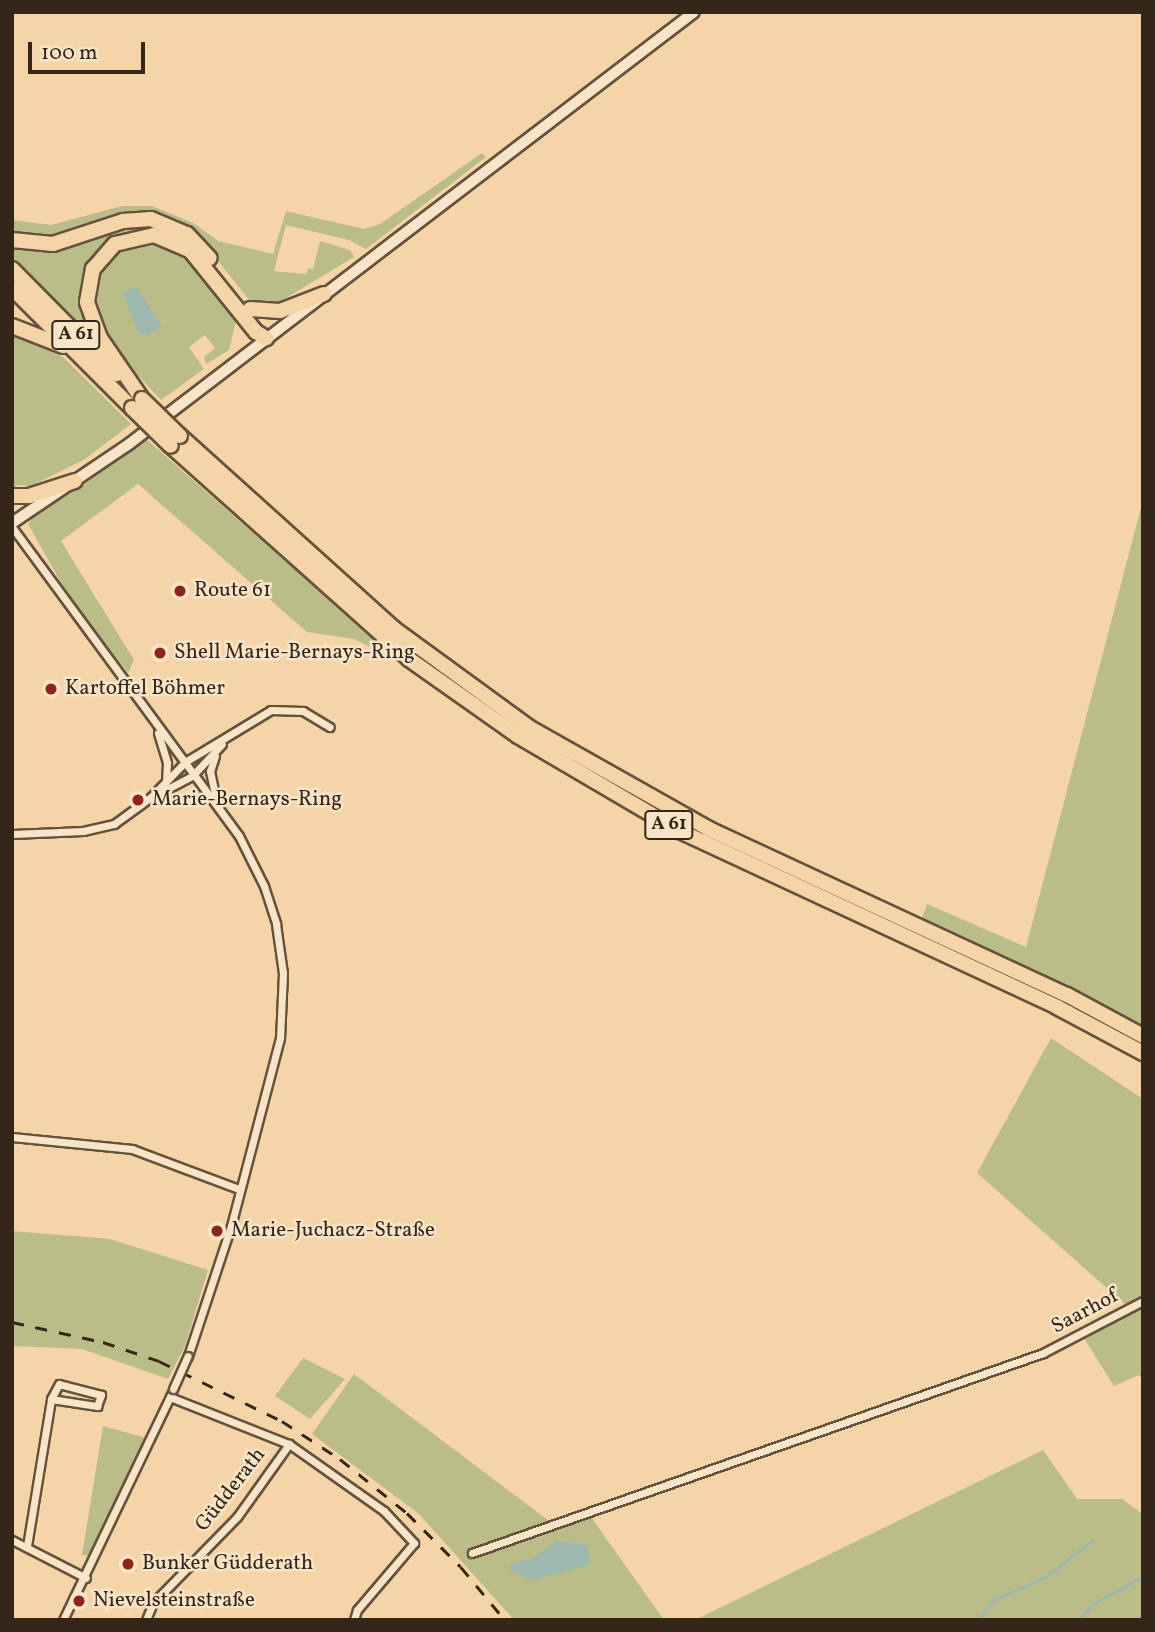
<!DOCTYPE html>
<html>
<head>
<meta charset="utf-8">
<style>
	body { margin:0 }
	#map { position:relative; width:1155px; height:1632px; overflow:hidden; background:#f5d5a7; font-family:Vollkorn,serif }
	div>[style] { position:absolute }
	.green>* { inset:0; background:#bbbd88 }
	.water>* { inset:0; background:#9db8ae }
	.stream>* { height:2.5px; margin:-1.25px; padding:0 1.25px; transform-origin:1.25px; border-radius:1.25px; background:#9db8ae }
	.roads { filter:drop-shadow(2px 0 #65523d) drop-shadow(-2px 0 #65523d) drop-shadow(0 2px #65523d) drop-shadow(0 -2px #65523d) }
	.minor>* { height:7px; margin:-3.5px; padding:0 3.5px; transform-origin:3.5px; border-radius:3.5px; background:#f8e4c6 }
	.secondary>* { height:10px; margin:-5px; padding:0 5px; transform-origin:5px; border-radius:5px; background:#f8e4c6 }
	.motorway>* { height:14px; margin:-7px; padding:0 7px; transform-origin:7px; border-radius:7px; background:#f5d5a7 }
	.rail>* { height:2.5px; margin-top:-1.25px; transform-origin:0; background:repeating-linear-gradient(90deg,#35261a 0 12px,transparent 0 24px) }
	.bridges { filter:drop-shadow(2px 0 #65523d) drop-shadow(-2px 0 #65523d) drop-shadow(0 2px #65523d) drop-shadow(0 -2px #65523d) }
	.minor-bridge>* { height:7px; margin:-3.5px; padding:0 3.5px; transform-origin:3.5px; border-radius:3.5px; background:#f8e4c6 }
	.motorway-bridge>* { height:14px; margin:-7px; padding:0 7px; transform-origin:7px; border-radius:7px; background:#f5d5a7 }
	.dots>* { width:19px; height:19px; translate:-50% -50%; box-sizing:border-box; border:4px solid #f8e4c6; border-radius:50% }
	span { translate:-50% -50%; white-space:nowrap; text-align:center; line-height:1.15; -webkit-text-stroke:5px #f8e4c6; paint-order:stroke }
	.shield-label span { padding:2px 5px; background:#f8e4c6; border:2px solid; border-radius:5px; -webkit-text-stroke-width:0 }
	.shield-label { font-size:19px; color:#35261a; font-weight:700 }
	.poi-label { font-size:21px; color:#35261a }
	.left { translate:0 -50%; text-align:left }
	.street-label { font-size:21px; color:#35261a }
	.frame { position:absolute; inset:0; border:14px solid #35261a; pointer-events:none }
	.scale { position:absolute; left:28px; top:42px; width:117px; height:32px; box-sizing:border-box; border:4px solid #35261a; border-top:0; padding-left:9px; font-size:21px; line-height:24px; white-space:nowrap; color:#35261a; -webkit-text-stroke:5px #f8e4c6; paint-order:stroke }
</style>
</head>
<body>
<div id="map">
	<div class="green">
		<i style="clip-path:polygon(482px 153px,486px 157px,366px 249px,349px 240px,286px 225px,274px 271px,306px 274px,308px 268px,313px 269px,320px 241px,350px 250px,354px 257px,281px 301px,250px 301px,199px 237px,158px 215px,52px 237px,12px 235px,12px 220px,51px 225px,122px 206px,152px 206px,193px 223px,218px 241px,273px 254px,286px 211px,364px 229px,380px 224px)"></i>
		<i style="clip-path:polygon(156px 223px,201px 250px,234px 296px,195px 250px,135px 232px,87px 275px,97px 343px,12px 257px,12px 242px,33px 246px,113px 226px)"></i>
		<i style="clip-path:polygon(156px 239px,192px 257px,237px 316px,229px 350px,206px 364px,204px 357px,215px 348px,205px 335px,189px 347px,204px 369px,161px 400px,108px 343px,92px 302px,94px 281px,110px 253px,131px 241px)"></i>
		<i style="clip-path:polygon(12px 330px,63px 357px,131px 424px,85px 459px,31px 486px,16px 485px,14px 492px)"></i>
		<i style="clip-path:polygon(145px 438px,381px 645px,376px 650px,354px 639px,307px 632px,138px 484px,61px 541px,134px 660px,128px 673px,69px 597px,28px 524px,35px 515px)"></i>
		<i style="clip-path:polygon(1143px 500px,1141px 687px,1143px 1027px,1014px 961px,921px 921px,927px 904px,1026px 947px)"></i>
		<i style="clip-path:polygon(1051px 1038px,1143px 1099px,1143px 1296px,1126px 1305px,977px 1173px)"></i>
		<i style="clip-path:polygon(12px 1231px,110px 1239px,208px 1270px,185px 1346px,168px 1379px,82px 1349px,12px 1346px)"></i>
		<i style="clip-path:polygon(1143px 1304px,1143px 1380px,1139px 1375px,1114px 1386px,1082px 1335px)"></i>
		<i style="clip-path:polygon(303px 1358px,345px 1379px,310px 1419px,275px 1396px)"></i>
		<i style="clip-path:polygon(354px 1374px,552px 1523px,586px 1510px,664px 1620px,514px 1620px,419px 1514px,312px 1434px)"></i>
		<i style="clip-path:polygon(103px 1426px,146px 1438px,91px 1556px,82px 1555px)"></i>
		<i style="clip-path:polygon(1043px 1450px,1077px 1499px,1122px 1499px,1143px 1514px,1143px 1620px,695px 1620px)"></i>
	</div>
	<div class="water">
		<i style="clip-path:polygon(136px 286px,162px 327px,148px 335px,139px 333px,123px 294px)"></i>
		<i style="clip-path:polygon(556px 1541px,587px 1545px,590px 1560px,586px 1566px,531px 1580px,509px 1569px,511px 1564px,533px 1558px)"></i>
	</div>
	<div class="stream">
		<i style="left:979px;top:1620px;width:24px;rotate:-55deg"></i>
		<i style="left:993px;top:1600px;width:58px;rotate:-23.5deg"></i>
		<i style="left:1046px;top:1577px;width:58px;rotate:-38.7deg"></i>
		<i style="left:1078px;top:1620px;width:23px;rotate:-47deg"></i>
		<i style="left:1094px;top:1603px;width:55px;rotate:-28deg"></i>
	</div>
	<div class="roads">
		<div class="minor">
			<i style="left:12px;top:527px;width:383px;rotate:53.7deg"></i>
			<i style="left:239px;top:836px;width:56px;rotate:63.4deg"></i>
			<i style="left:264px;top:886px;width:40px;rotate:72deg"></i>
			<i style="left:276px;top:924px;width:49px;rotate:81.9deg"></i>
			<i style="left:283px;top:973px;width:65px;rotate:92.6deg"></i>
			<i style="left:280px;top:1038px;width:194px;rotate:104.6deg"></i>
			<i style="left:231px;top:1226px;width:137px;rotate:108.3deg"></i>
			<i style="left:158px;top:733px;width:31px;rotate:73deg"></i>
			<i style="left:167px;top:763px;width:19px;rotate:93deg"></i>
			<i style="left:215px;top:756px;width:16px;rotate:108deg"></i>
			<i style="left:210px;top:771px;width:29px;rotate:78deg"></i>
			<i style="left:158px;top:794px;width:40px;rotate:-28deg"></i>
			<i style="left:193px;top:775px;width:42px;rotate:-46.9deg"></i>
			<i style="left:12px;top:834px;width:71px;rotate:-2.4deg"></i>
			<i style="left:83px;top:831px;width:32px;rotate:-13deg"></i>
			<i style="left:114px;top:824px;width:46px;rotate:-36.1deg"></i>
			<i style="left:151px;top:797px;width:49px;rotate:-45.8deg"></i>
			<i style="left:185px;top:762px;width:100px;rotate:-31.2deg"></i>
			<i style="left:271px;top:710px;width:32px;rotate:2deg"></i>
			<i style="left:303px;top:711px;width:31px;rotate:31deg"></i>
			<i style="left:12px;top:1137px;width:121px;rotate:5.7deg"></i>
			<i style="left:132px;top:1149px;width:114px;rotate:20.5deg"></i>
			<i style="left:170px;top:1397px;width:128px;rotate:21.6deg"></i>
			<i style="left:289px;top:1444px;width:116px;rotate:35.2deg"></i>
			<i style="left:384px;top:1511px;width:44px;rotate:46.8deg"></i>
			<i style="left:414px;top:1543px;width:88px;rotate:130.4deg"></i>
			<i style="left:357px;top:1610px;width:10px;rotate:107deg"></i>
			<i style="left:12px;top:1540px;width:83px;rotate:27.2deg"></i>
			<i style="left:27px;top:1546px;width:149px;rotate:-80.7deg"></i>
			<i style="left:51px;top:1399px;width:47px;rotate:8.7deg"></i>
			<i style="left:97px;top:1406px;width:12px;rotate:-70deg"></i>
			<i style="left:101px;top:1395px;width:43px;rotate:-165.3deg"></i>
			<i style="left:59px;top:1384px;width:17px;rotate:118deg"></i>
			<i style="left:472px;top:1553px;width:605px;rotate:-19.3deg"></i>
			<i style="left:1043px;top:1353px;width:113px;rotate:-27.5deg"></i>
			<i style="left:63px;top:1620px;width:252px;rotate:-64.4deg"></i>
			<i style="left:146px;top:1620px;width:18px;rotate:-68deg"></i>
			<i style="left:153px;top:1603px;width:120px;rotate:-45.7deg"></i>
			<i style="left:237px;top:1517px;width:90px;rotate:-54.5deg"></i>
		</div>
		<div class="secondary">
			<i style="left:12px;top:523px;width:141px;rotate:-34deg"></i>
			<i style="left:129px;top:444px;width:711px;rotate:-37.4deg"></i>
		</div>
		<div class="motorway">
			<i style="left:12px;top:240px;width:41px;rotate:5.6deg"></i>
			<i style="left:53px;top:244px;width:74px;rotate:-18.2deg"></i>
			<i style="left:123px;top:221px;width:28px;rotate:-4deg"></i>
			<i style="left:151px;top:219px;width:39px;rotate:23deg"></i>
			<i style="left:187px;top:234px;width:33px;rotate:47deg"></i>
			<i style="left:12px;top:269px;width:148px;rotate:45.3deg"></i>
			<i style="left:12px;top:288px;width:170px;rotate:45deg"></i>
			<i style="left:250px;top:309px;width:30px;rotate:4deg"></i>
			<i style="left:280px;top:311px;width:47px;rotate:-21.1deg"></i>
			<i style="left:12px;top:326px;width:55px;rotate:21.4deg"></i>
			<i style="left:142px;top:399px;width:74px;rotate:-124.5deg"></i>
			<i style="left:100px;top:338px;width:38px;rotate:-110deg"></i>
			<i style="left:87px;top:302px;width:34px;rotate:-80deg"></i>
			<i style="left:93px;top:269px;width:33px;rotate:-49deg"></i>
			<i style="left:115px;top:244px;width:40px;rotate:-13deg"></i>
			<i style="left:154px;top:235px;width:39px;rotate:23deg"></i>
			<i style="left:190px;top:250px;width:105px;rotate:51.2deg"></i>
			<i style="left:256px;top:332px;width:12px;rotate:31deg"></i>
			<i style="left:180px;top:436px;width:287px;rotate:42deg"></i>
			<i style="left:393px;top:628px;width:170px;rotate:36.1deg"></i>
			<i style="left:530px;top:728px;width:206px;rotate:29.4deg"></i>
			<i style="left:709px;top:829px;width:395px;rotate:24.9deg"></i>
			<i style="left:1067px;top:995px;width:86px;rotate:28.3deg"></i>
			<i style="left:171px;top:446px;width:319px;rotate:41.8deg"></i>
			<i style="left:409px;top:659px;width:133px;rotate:35.2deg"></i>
			<i style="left:518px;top:736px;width:188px;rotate:30.4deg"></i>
			<i style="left:680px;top:831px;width:416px;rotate:25deg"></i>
			<i style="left:1057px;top:1007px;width:98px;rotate:28.1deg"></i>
			<i style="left:12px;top:496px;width:17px"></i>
			<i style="left:29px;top:496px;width:48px;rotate:-18.1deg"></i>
		</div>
	</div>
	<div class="rail">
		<i style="left:12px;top:1322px;width:93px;rotate:12.4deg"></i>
		<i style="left:103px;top:1342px;width:59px;rotate:18.7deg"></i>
		<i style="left:159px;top:1361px;width:137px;rotate:26deg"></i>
		<i style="left:282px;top:1421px;width:69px;rotate:33.2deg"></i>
		<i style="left:340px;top:1459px;width:86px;rotate:38.9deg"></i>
		<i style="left:407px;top:1513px;width:76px;rotate:45deg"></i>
		<i style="left:461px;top:1567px;width:69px;rotate:50.3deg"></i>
	</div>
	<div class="bridges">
		<div class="minor-bridge">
			<i style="left:173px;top:1389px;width:36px;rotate:-66deg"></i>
		</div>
		<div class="motorway-bridge">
			<i style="left:142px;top:399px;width:53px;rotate:44.2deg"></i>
			<i style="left:132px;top:408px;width:54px;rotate:44.3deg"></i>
		</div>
	</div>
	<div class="dots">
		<i style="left:180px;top:591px;background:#8f2418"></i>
		<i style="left:160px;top:653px;background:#8f2418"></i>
		<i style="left:51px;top:689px;background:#8f2418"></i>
		<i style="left:138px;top:800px;background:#8f2418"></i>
		<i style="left:217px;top:1231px;background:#8f2418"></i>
		<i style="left:128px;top:1564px;background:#8f2418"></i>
		<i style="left:79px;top:1601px;background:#8f2418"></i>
	</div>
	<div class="shield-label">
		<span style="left:76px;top:335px">A 61</span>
		<span style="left:669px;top:825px">A 61</span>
	</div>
	<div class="poi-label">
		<span class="left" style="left:194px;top:591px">Route 61</span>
		<span class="left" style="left:174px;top:653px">Shell Marie-Bernays-Ring</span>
		<span class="left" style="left:65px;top:689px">Kartoffel Böhmer</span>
		<span class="left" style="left:152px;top:800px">Marie-Bernays-Ring</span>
		<span class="left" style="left:231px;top:1231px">Marie-Juchacz-Straße</span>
		<span class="left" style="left:142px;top:1564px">Bunker Güdderath</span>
		<span class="left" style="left:93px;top:1601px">Nievelsteinstraße</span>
	</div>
	<div class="street-label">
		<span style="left:1085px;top:1312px;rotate:-28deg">Saarhof</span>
		<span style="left:231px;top:1490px;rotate:-52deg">Güdderath</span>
	</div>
	<div class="frame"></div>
	<div class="scale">100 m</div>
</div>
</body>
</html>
